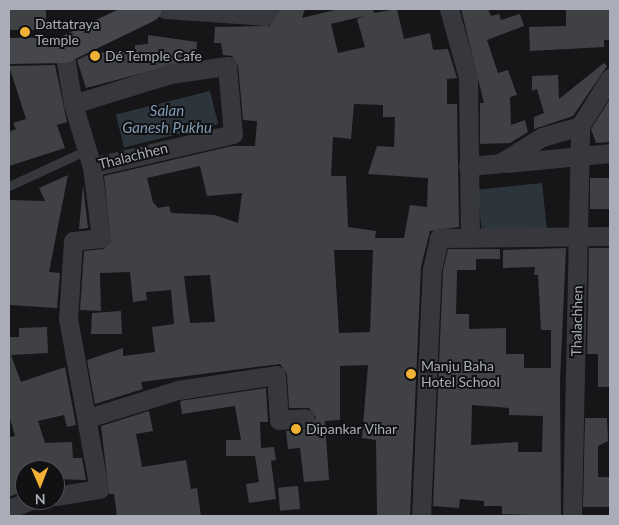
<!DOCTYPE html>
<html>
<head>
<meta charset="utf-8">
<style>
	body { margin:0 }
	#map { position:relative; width:619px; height:525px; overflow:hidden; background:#161618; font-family:Lato,sans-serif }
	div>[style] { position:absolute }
	.water>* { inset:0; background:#2c353c; transform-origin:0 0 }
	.building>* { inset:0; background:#404145; transform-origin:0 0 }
	.lane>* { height:9px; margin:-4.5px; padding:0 4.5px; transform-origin:4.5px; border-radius:4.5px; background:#37383d }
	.street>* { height:19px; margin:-9.5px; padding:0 9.5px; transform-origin:9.5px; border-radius:9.5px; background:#37383d }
	.secondary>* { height:26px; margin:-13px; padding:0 13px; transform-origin:13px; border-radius:13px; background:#45474d }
	.dots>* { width:14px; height:14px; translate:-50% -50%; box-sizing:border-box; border:2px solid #111113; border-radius:50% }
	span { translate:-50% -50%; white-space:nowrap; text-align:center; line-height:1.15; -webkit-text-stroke:4px #111113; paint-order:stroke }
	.poi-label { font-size:14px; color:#a8adb8 }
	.left { translate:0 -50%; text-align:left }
	.street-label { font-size:14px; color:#a8adb8 }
	.water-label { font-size:15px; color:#7f9bb3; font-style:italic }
	.frame { position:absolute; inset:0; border:10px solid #a8adb8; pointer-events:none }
	.north { position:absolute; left:15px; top:460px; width:50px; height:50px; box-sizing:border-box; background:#111113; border:1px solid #4d4f55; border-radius:50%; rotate:179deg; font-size:14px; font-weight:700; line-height:20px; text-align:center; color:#a8adb8 }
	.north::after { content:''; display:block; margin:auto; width:18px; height:22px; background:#f2b134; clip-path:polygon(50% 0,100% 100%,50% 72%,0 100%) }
</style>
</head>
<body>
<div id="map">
	<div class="water">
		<i style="left:210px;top:91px;width:34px;height:97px;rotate:76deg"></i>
		<i style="left:542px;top:183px;width:50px;height:65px;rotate:84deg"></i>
	</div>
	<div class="building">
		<i style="left:9px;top:9px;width:37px;height:21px"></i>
		<i style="clip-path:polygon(evenodd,280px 9px,305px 9px,302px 18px,339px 9px,373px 9px,374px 13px,397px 9px,404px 39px,430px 33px,433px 50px,448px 49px,457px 78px,447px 79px,447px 104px,457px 104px,459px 227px,430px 231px,421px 267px,410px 516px,377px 515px,376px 440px,362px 438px,368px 365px,340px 366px,340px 420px,325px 421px,329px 480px,304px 482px,300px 448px,288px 449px,286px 431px,311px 428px,316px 417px,309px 408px,289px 408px,287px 374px,280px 364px,141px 382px,143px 389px,95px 404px,87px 360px,123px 348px,123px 356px,155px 352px,152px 327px,174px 324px,171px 290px,146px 292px,147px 300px,133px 302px,130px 272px,100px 273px,101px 311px,80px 310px,84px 251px,103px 249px,111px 242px,104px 176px,232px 146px,255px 146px,257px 121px,243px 120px,238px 65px,232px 56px,223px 55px,221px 43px,214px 43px,215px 27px,270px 26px,280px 9px,364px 16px,357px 19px,365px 47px,338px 53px,331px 24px,364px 16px,280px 9px,354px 104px,383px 105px,383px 117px,395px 117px,394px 147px,377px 146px,368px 174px,428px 178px,427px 207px,410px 205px,404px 238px,375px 238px,376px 231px,348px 227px,346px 176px,331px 176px,333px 137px,351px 139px,354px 104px,280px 9px,200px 166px,207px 196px,242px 193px,238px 223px,215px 215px,171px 213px,169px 206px,158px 208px,153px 202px,147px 178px,200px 166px,280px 9px,334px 250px,373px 250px,370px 332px,339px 333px,334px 250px,280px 9px,210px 275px,215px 322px,190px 323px,184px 276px,210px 275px)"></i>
		<i style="clip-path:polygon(461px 9px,488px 9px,491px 16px,499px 14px,501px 20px,520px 14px,524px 26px,487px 40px,498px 73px,508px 70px,517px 95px,510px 97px,511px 125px,525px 120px,528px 132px,510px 143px,480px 144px,480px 103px,484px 103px)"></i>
		<i style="clip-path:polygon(566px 9px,609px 9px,610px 40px,604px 40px,604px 47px,530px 51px,529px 27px,566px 26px)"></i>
		<i style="clip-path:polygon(148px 35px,197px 42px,196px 59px,86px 88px,77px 60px,92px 53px,135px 51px,135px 45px,148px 44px)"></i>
		<i style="clip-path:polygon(604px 63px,607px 66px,573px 116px,534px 129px,534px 117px,544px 113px,537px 89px,532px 91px,532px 76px,558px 75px,559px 99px)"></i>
		<i style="clip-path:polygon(55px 65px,67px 122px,57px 125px,65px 148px,9px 166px,9px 132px,16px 129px,13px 123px,26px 119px,9px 66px)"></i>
		<i style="clip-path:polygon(610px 99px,610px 142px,596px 143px,591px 129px)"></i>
		<i style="clip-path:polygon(68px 175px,49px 272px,60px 273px,57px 308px,9px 305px,9px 200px,45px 201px,39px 188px)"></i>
		<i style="left:610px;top:178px;width:31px;height:20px;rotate:90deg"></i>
		<i style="clip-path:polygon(83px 185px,88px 228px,79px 229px)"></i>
		<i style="clip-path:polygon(evenodd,566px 248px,560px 381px,561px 516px,502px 514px,502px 506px,484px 506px,484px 501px,460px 499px,459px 508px,433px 506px,443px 270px,448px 249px,500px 249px,500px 259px,476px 259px,476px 270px,457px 270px,456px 314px,469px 314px,469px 329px,506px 328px,506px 354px,524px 354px,524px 368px,551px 368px,551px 330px,541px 330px,538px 275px,534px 275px,535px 267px,503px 268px,503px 250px,566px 248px,472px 405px,509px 408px,509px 415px,543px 416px,542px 452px,518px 452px,518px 442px,471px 445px,472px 405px)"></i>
		<i style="clip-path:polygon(589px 248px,610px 248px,610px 387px,598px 387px,598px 354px,587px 354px)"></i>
		<i style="clip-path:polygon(121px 311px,122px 334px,91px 334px,92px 313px)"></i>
		<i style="clip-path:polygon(47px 327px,48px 353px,11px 355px,21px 382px,65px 367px,76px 425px,67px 427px,64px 415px,38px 421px,45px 443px,72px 442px,73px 458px,82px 458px,86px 480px,55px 479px,55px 470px,25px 470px,25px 490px,9px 497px,9px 437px,15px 436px,9px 415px,9px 337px,19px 337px,19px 328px)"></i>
		<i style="clip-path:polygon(266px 388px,268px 422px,260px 422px,261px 448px,274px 447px,276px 460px,271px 461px,276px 499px,249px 503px,246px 484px,259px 482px,255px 456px,226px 456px,226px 440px,241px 440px,235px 406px,182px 414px,180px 401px)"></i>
		<i style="clip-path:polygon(149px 411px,153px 431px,136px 434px,142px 467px,186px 460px,191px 489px,197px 488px,201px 516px,117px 516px,114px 494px,109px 494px,101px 426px)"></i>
		<i style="clip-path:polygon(585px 418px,607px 418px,608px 441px,598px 446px,598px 477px,610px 477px,610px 507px,583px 507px)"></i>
		<i style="left:298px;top:486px;width:23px;height:20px;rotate:85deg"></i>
	</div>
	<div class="lane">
		<i style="left:9px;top:186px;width:86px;rotate:-24.8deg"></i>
	</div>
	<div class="street">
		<i style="left:165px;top:9px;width:100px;rotate:4deg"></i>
		<i style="left:265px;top:16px;width:8px;rotate:-60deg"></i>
		<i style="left:449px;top:9px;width:71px;rotate:74.4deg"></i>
		<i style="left:468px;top:77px;width:161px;rotate:89.3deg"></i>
		<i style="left:73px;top:104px;width:102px;rotate:-17.2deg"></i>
		<i style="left:170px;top:74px;width:58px;rotate:-8deg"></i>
		<i style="left:227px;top:66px;width:68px;rotate:85deg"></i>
		<i style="left:233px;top:134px;width:145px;rotate:166.8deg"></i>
		<i style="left:507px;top:163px;width:103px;rotate:-5.5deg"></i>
		<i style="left:468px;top:166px;width:32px;rotate:-5deg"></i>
		<i style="left:500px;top:163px;width:49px;rotate:-31.8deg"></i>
		<i style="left:542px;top:137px;width:40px;rotate:-16deg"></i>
		<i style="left:580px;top:126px;width:57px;rotate:-58deg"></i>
		<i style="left:88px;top:418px;width:94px;rotate:-17.3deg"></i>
		<i style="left:178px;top:390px;width:99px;rotate:-8.7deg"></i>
		<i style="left:276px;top:375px;width:45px;rotate:86.2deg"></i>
		<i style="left:279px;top:420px;width:26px;rotate:-4deg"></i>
		<i style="left:55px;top:496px;width:45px;rotate:-9deg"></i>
		<i style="left:99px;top:489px;width:173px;rotate:-100.3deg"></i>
		<i style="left:68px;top:319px;width:78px;rotate:-86.3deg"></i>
		<i style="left:73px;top:241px;width:28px;rotate:-6deg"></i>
		<i style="left:101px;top:238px;width:72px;rotate:-97.2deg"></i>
		<i style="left:92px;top:167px;width:66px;rotate:-106.8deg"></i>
		<i style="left:73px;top:104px;width:55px;rotate:-99.5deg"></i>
		<i style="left:9px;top:509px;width:24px;rotate:-22deg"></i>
		<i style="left:421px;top:516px;width:247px;rotate:-87.5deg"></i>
		<i style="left:432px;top:269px;width:32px;rotate:-77deg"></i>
		<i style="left:439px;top:238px;width:171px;rotate:-0.7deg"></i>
		<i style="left:572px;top:516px;width:390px;rotate:-88.8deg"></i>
	</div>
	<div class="secondary">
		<i style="left:9px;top:51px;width:55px;rotate:-1deg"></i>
		<i style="left:64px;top:50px;width:94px;rotate:-25.8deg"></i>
	</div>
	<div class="dots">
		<i style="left:25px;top:32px;background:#f2b134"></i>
		<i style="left:95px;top:56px;background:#f2b134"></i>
		<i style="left:411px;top:374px;background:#f2b134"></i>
		<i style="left:296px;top:429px;background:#f2b134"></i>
	</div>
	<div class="poi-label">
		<span class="left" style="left:35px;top:32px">Dattatraya<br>Temple</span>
		<span class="left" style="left:105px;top:56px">Dé Temple Cafe</span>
		<span class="left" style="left:421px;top:374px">Manju Baha<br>Hotel School</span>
		<span class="left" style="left:306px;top:429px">Dipankar Vihar</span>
	</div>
	<div class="street-label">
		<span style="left:133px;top:156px;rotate:-14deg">Thalachhen</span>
		<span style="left:577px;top:321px;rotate:-89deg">Thalachhen</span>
	</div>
	<div class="water-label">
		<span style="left:167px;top:119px">Salan<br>Ganesh Pukhu</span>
	</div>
	<div class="frame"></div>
	<div class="north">N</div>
</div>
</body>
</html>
